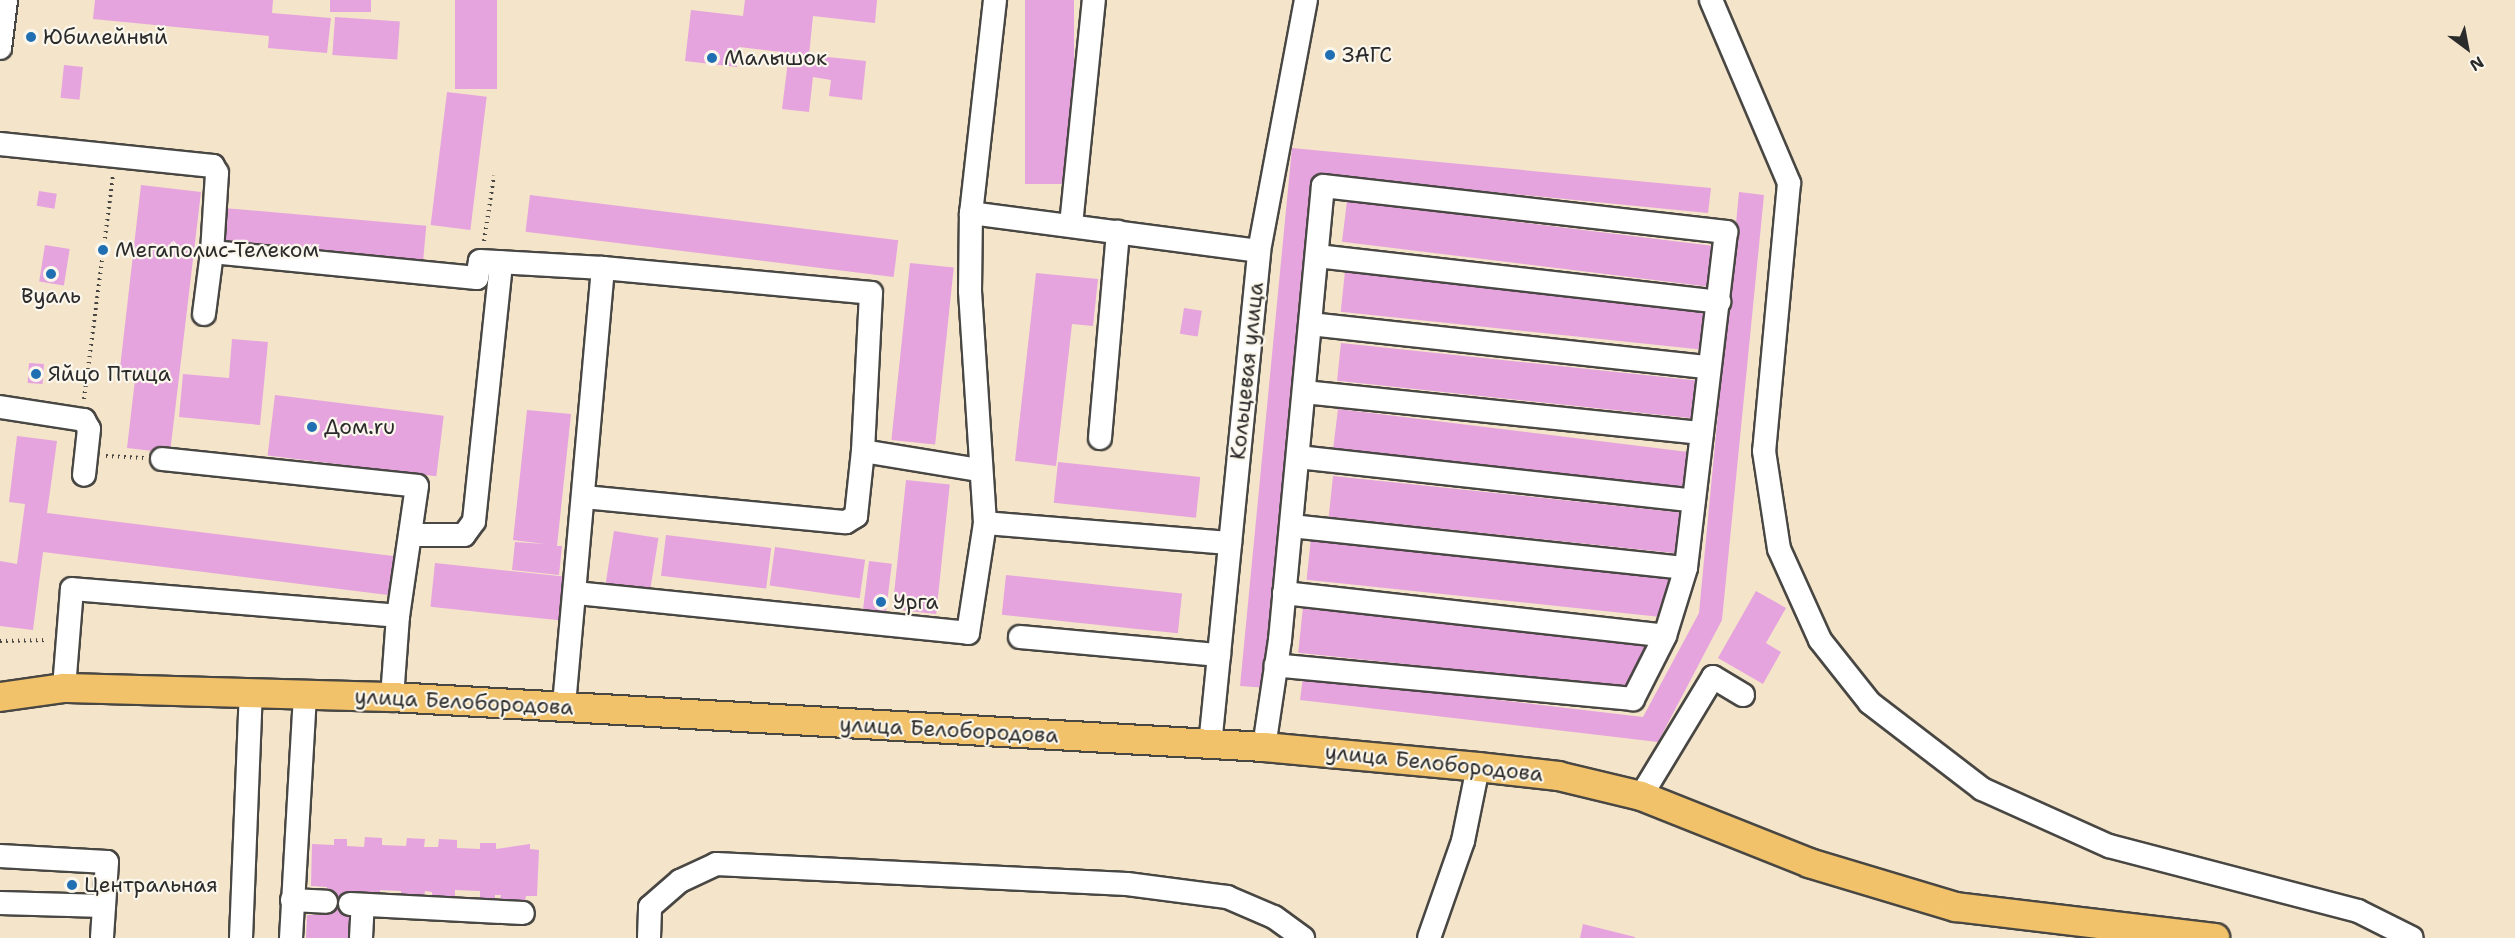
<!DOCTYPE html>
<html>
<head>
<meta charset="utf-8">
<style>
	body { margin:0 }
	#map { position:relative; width:2515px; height:938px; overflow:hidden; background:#f4e4ca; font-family:"Shantell Sans",sans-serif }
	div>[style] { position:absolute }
	.building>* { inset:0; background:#e5a4dd; transform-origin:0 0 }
	.path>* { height:4px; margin-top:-2px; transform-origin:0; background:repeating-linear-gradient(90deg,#494743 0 1.5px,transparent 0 6px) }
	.roads { filter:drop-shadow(2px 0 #494743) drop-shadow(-2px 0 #494743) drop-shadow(0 2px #494743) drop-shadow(0 -2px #494743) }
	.minor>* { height:22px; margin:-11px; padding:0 11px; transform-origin:11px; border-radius:11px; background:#fff }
	.major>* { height:28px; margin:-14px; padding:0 14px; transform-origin:14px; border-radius:14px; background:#f2c26a }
	.dots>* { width:16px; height:16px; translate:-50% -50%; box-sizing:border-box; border:3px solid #fbf7ec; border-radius:50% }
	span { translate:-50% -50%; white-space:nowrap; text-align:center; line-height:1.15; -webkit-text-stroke:4.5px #fbf7ec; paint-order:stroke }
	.poi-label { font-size:21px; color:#2b2b2b }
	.left { translate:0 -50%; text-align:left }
	.street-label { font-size:21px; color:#2b2b2b }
	.north { position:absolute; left:2437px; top:18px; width:60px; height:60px; -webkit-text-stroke:4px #fbf7ec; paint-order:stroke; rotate:148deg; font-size:16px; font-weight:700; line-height:24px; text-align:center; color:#2b2b2b }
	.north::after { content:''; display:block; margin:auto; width:21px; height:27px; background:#2b2b2b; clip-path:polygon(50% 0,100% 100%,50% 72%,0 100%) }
</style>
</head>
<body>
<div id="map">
	<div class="building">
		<i style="clip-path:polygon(95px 0,273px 0,272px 13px,331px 18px,327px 53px,268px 48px,269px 36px,93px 19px)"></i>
		<i style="left:330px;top:0;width:41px;height:12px"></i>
		<i style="left:455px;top:0;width:42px;height:89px"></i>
		<i style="clip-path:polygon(745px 0,877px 0,875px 23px,813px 16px,809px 55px,866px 61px,862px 100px,829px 96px,831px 80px,813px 77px,809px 112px,782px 109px,789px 53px,739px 47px,737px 67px,685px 61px,691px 10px,743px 16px)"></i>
		<i style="left:1025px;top:0;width:49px;height:184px"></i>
		<i style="left:335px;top:17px;width:65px;height:38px;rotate:4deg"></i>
		<i style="left:64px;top:65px;width:19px;height:33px;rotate:6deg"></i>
		<i style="left:447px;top:92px;width:40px;height:134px;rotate:7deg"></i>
		<i style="clip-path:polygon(1292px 148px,1711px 188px,1708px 213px,1317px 175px,1268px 688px,1240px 686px)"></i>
		<i style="clip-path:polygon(141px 185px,201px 192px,170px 453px,127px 448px,136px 371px,120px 368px)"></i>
		<i style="left:39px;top:191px;width:18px;height:15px;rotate:9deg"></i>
		<i style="clip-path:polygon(1739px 192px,1764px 195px,1722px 620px,1658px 742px,1300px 700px,1303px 677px,1643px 717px,1699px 613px)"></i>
		<i style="left:530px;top:195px;width:371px;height:37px;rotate:7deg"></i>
		<i style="left:1347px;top:201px;width:370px;height:41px;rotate:7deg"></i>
		<i style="left:224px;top:208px;width:203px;height:42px;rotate:5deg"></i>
		<i style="left:45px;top:245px;width:25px;height:37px;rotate:9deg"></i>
		<i style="left:910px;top:263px;width:44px;height:178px;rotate:6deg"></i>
		<i style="left:1345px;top:271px;width:362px;height:41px;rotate:6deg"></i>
		<i style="clip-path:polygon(1036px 273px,1098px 279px,1093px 326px,1072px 324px,1056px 466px,1015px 461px)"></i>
		<i style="left:1184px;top:308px;width:18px;height:26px;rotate:9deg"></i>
		<i style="clip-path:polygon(232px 339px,268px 342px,260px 425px,179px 417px,183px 374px,229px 378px)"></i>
		<i style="left:1341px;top:343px;width:360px;height:38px;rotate:6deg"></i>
		<i style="left:29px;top:363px;width:15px;height:20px;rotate:4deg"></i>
		<i style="left:275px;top:395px;width:170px;height:61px;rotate:7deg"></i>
		<i style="left:1338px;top:409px;width:355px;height:39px;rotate:7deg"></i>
		<i style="clip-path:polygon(527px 410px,571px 414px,557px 546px,562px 546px,559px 575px,512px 570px,515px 542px,545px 544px,513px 540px)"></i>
		<i style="clip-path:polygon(17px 436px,57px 441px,47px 513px,401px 557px,396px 596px,43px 552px,33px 630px,0 626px,0 561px,17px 564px,25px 504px,9px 502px)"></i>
		<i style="left:1058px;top:462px;width:143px;height:41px;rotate:6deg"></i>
		<i style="left:1333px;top:476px;width:354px;height:41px;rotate:6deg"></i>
		<i style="left:906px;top:480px;width:44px;height:130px;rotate:6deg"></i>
		<i style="left:614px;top:531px;width:45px;height:56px;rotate:9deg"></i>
		<i style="left:666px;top:535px;width:106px;height:41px;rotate:7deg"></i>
		<i style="left:1311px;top:538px;width:361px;height:42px;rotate:6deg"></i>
		<i style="left:775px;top:547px;width:91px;height:39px;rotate:8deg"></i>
		<i style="left:869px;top:561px;width:23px;height:53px;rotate:7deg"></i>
		<i style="left:435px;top:563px;width:132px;height:44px;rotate:6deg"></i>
		<i style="left:1006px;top:575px;width:177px;height:40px;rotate:6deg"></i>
		<i style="clip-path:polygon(1756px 591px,1786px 608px,1766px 643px,1781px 652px,1763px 684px,1718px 658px)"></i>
		<i style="left:1303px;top:607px;width:345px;height:46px;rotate:6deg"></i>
		<i style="clip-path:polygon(365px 837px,382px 838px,382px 845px,406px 846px,407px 838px,425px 839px,424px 847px,438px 847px,439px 839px,457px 840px,457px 848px,480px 849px,480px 843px,496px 843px,496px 849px,530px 844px,530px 849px,539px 850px,537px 896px,526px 896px,525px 901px,500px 900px,501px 895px,495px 895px,495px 900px,480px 900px,480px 891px,455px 890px,455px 898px,432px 897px,432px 892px,425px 891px,424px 897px,401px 897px,401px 891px,380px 890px,380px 898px,358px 898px,358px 892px,350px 891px,349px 938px,306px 938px,307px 915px,326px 915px,327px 887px,311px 886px,312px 844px,334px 845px,334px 839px,347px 839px,347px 846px,364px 847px)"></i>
		<i style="clip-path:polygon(1583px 924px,1635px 937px,1635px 938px,1580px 938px)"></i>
	</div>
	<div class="path">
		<i style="left:484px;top:241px;width:66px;rotate:-81.3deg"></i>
		<i style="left:84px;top:399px;width:226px;rotate:-82.6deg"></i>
		<i style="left:106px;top:456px;width:38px;rotate:3deg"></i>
		<i style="left:0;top:641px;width:47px;rotate:-1.2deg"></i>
	</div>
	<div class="roads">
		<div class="minor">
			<i style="left:995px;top:0;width:214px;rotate:96.4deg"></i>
			<i style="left:971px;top:213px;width:290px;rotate:7.5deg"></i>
			<i style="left:1711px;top:0;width:199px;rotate:66.9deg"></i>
			<i style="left:1789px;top:183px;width:269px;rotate:95.3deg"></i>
			<i style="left:1764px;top:451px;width:99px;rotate:81.3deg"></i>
			<i style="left:1779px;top:549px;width:100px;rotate:65.7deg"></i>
			<i style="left:1820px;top:640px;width:80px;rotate:51.6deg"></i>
			<i style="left:1870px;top:703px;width:141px;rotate:37.5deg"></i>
			<i style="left:1982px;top:789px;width:139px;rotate:24.2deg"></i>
			<i style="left:2109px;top:846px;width:257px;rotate:14.6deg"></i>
			<i style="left:2358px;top:911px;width:60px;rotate:26.6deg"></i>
			<i style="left:0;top:48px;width:48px;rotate:-82.9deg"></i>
			<i style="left:0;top:144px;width:214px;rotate:5.9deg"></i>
			<i style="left:213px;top:166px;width:8px;rotate:60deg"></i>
			<i style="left:217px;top:173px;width:79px;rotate:93.6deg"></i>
			<i style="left:212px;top:252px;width:266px;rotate:5.6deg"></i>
			<i style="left:477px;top:278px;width:17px;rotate:-80deg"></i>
			<i style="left:480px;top:261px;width:123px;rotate:3.3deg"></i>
			<i style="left:603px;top:268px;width:442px;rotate:95.1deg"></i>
			<i style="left:1071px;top:225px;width:226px;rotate:-84.2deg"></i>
			<i style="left:1317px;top:256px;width:405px;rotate:6.5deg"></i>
			<i style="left:603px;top:268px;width:269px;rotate:5.3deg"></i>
			<i style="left:871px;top:293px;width:158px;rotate:92.9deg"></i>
			<i style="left:204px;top:314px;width:63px;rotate:-82.6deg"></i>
			<i style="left:1310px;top:324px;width:400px;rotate:6.2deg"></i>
			<i style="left:1304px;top:392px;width:400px;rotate:5.9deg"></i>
			<i style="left:0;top:407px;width:85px;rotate:8.8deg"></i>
			<i style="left:84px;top:420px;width:10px;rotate:61deg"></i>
			<i style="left:89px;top:429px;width:46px;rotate:96.2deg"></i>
			<i style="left:1100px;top:438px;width:207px;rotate:-85deg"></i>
			<i style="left:1298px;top:457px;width:398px;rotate:6.3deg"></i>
			<i style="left:162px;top:459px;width:256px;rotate:6deg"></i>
			<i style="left:417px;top:486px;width:131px;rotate:98.3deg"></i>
			<i style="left:584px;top:497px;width:263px;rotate:5.5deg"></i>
			<i style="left:846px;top:522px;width:12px;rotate:-31deg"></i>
			<i style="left:856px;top:516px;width:65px;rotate:-83.9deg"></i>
			<i style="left:863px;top:451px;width:118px;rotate:9.3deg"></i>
			<i style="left:985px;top:523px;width:246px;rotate:4.7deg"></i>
			<i style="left:1291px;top:526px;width:397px;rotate:6.1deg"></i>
			<i style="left:410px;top:535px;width:54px"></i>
			<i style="left:464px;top:535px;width:17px;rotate:-54deg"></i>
			<i style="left:474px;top:521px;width:260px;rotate:-84deg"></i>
			<i style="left:576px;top:593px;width:394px;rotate:5.8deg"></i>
			<i style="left:968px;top:633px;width:111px;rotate:-81.2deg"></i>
			<i style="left:985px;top:523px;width:232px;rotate:-93.7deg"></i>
			<i style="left:970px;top:291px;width:78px;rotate:-89.3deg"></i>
			<i style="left:1284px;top:593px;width:383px;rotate:6.4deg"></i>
			<i style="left:1020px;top:637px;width:200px;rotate:5.2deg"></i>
			<i style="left:64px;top:688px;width:99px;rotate:-85.4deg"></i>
			<i style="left:72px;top:589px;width:327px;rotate:4.7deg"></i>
			<i style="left:398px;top:616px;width:81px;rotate:94.2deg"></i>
			<i style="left:1210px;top:745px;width:496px;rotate:-84.3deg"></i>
			<i style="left:1259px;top:251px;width:255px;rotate:-79.4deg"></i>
			<i style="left:1264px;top:747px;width:108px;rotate:-81.5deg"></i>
			<i style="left:1280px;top:640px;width:456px;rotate:-84.6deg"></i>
			<i style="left:1323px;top:186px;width:406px;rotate:6.5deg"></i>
			<i style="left:1726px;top:232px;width:338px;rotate:96.8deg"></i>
			<i style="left:1686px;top:568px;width:71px;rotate:107.2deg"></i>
			<i style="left:1665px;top:636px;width:71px;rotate:116.9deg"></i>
			<i style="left:1633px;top:699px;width:359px;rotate:-174.6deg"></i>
			<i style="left:1641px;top:796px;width:139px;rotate:-58.8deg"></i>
			<i style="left:1713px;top:677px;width:35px;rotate:31deg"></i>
			<i style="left:0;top:856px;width:107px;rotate:3.2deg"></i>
			<i style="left:107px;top:862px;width:76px;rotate:93.8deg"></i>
			<i style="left:292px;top:900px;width:34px;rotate:3deg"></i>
			<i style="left:0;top:903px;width:104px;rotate:1.7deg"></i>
			<i style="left:350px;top:904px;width:173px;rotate:3deg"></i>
			<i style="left:241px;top:938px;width:245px;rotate:-87.7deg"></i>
			<i style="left:291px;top:938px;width:244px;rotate:-86.7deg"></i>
			<i style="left:361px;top:938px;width:33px;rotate:-87deg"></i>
			<i style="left:649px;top:938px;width:31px;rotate:-88deg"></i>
			<i style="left:650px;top:907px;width:40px;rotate:-41deg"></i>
			<i style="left:680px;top:881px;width:40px;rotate:-25deg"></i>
			<i style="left:716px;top:864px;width:411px;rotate:2.8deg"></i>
			<i style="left:1127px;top:884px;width:101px;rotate:7.4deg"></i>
			<i style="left:1227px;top:897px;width:51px;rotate:23.1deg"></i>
			<i style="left:1274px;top:917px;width:36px;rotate:36deg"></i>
			<i style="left:1429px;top:938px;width:103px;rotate:-70.7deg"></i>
			<i style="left:1463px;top:841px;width:76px;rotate:-78.5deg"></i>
		</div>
		<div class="major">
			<i style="left:0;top:697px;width:65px;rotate:-8deg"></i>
			<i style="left:64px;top:688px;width:328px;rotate:1.6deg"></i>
			<i style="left:392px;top:697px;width:873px;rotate:3.28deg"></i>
			<i style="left:1264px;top:747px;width:215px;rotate:5.3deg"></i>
			<i style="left:1478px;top:767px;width:81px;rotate:6.4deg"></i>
			<i style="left:1558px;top:776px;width:85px;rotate:13.5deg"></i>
			<i style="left:1641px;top:796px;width:181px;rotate:21.7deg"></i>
			<i style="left:1809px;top:863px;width:153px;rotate:16.7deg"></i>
			<i style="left:1956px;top:907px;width:261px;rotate:6.8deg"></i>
		</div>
	</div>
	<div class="dots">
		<i style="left:31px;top:37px;background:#1f6fb2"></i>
		<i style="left:1330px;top:55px;background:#1f6fb2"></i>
		<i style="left:712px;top:58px;background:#1f6fb2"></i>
		<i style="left:103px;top:250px;background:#1f6fb2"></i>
		<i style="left:51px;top:274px;background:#1f6fb2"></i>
		<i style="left:36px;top:374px;background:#1f6fb2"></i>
		<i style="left:312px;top:427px;background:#1f6fb2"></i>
		<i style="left:881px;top:602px;background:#1f6fb2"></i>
		<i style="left:72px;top:885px;background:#1f6fb2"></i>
	</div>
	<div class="poi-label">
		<span class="left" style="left:43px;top:37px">Юбилейный</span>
		<span class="left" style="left:1342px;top:55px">ЗАГС</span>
		<span class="left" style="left:724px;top:58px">Малышок</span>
		<span class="left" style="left:115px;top:250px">Мегаполис-Телеком</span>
		<span style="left:51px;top:296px">Вуаль</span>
		<span class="left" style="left:48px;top:374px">Яйцо Птица</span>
		<span class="left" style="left:324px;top:427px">Дом.ru</span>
		<span class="left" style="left:893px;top:602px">Урга</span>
		<span class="left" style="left:84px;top:885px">Центральная</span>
	</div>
	<div class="street-label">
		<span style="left:1247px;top:371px;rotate:-84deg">Кольцевая улица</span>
		<span style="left:464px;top:702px;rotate:3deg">улица Белобородова</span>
		<span style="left:949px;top:730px;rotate:3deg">улица Белобородова</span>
		<span style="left:1434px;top:763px;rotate:6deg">улица Белобородова</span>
	</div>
	<div class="north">N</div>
</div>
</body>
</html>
